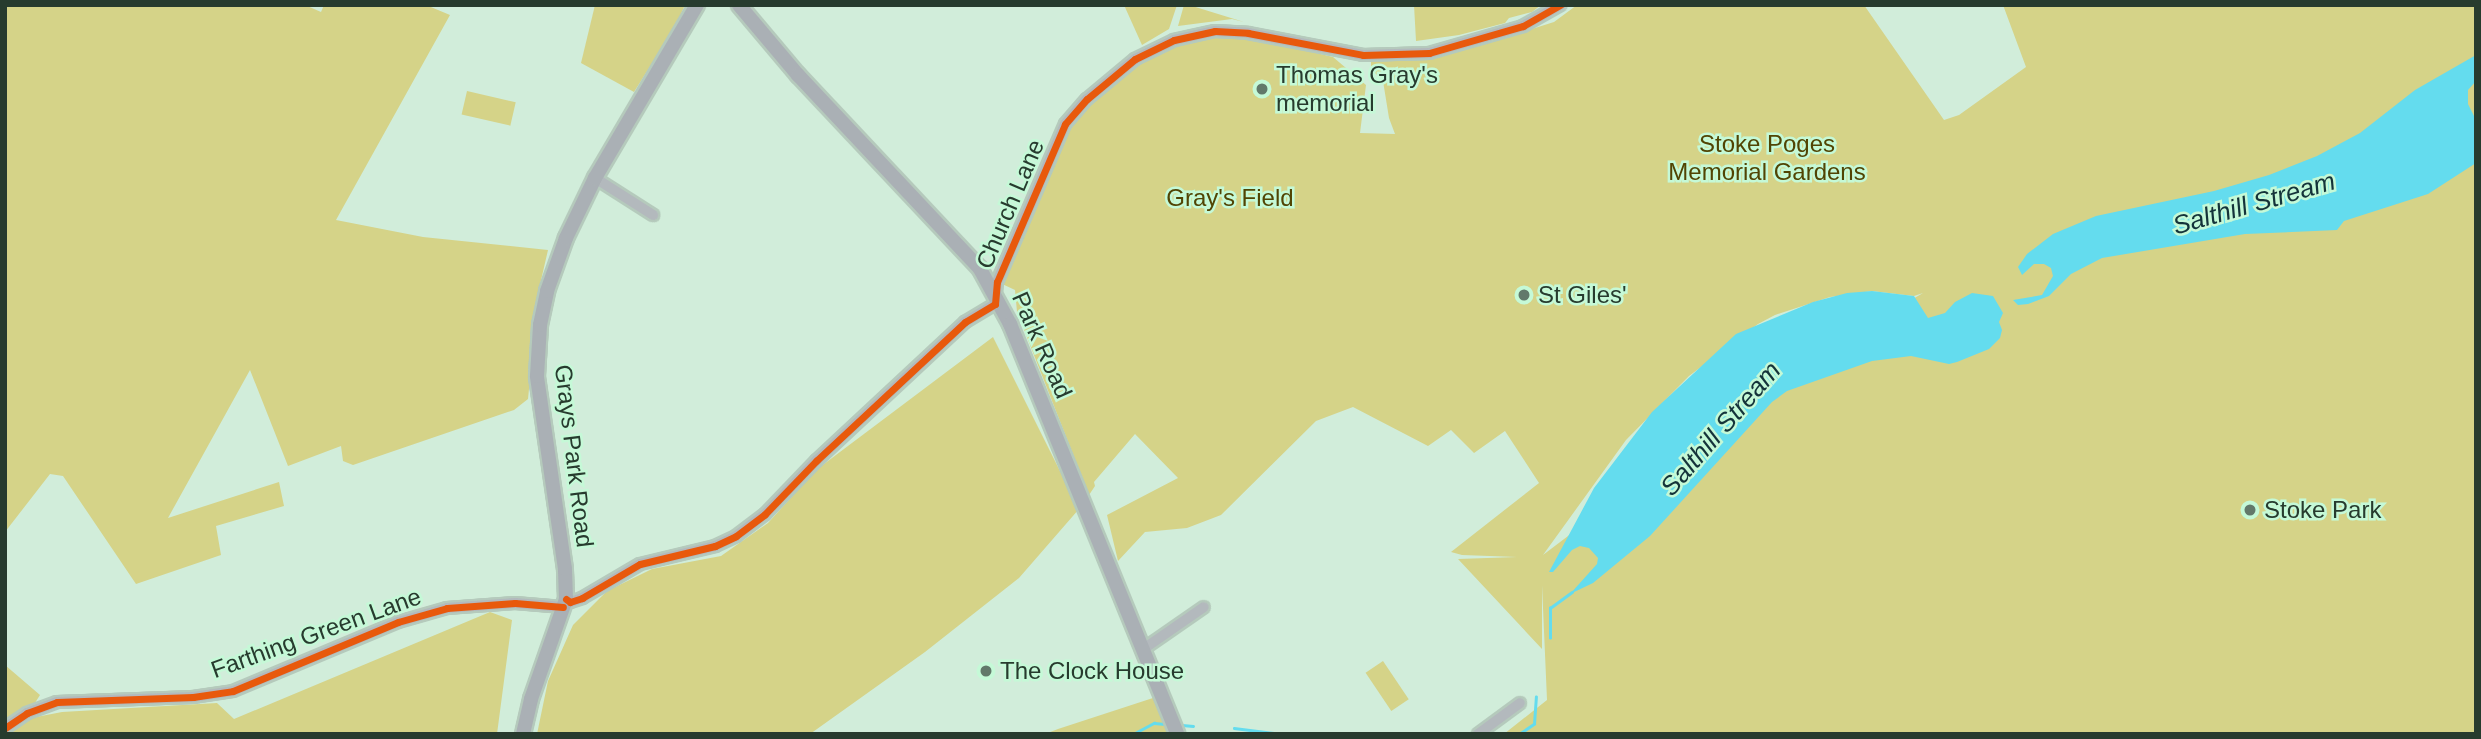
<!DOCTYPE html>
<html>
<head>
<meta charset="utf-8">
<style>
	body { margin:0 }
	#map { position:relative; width:2481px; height:739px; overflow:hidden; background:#d1edda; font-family:Helvetica,sans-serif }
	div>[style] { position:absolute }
	.green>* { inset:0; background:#d5d388; transform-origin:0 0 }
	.water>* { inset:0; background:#64dcee }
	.stream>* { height:2.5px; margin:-1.25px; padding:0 1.25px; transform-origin:1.25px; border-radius:1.25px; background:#64dcee }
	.roads { filter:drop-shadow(2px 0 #b5cabc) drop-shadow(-2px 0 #b5cabc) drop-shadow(0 2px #b5cabc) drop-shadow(0 -2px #b5cabc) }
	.street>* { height:10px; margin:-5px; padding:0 5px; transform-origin:5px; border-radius:5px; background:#b3b9bd }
	.secondary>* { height:14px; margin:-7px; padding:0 7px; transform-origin:7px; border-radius:7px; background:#aab0b5 }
	.cycleway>* { height:7px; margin:-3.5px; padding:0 3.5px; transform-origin:3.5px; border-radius:3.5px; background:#e8590c }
	.dots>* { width:19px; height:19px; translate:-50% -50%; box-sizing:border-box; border:4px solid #c5f9d7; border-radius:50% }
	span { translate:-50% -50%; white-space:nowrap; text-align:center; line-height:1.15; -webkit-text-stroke:5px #c5f9d7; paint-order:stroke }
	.poi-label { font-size:24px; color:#273b2e }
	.left { translate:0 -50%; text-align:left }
	.park-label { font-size:24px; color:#514403 }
	.street-label { font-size:24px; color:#273b2e }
	.water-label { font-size:26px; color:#14333a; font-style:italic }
	.frame { position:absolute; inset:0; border:7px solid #273b2e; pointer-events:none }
</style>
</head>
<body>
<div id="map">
	<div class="green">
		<i style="clip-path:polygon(5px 5px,305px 5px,321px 12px,324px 5px,426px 5px,450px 15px,336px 220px,423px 237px,548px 250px,539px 289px,528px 399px,514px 410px,353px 465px,343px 461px,341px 446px,288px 466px,250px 370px,168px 518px,279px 482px,284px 506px,216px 526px,221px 555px,136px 584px,63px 476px,50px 474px,5px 532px)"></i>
		<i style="clip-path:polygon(595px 5px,685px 5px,675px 27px,634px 92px,581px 63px)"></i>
		<i style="clip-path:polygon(1124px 5px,1177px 5px,1169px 29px,1142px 45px)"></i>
		<i style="clip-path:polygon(1184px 5px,1189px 5px,1244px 22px,1232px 19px,1178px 26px)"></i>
		<i style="clip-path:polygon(1414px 5px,1541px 5px,1532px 12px,1509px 18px,1505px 23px,1459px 35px,1416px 41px)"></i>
		<i style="clip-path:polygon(evenodd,1577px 5px,1864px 5px,1944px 120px,1959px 115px,2026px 67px,2003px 5px,2476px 5px,2476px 734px,1504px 734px,1547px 700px,1542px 585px,1542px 649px,1458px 559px,1517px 557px,1462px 555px,1451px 552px,1539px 483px,1505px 431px,1474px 453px,1451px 430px,1428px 446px,1353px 407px,1316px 421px,1221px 515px,1187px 528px,1145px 532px,1118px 561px,1107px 515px,1178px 478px,1135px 434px,1094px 482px,1095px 486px,1089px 495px,1017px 312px,1015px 290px,1000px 283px,1069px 130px,1094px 99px,1136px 64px,1182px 41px,1241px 35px,1333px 57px,1366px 85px,1360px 133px,1395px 134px,1389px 118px,1383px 81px,1371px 69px,1371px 61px,1416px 56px,1513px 35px,1554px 22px,1577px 5px,1872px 291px,1914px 296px,1923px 293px,1767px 385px,1543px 555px,1626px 440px,1689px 376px,1758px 324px,1775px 315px,1830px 297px,1872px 291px)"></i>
		<i style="left:467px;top:91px;width:50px;height:24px;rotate:13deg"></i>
		<i style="clip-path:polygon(993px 337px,1079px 509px,1019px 578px,925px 652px,810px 734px,537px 734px,548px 681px,573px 625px,607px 591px,652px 569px,721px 556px,768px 523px,816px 470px)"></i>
		<i style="clip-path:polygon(490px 612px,512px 620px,497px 734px,5px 733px,31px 718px,62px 712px,217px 703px,234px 719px)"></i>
		<i style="left:1383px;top:661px;width:46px;height:21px;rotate:56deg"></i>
		<i style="clip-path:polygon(5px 665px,40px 695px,33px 706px,15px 714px,5px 725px)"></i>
		<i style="clip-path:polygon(1156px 697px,1169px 734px,1045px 734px,1058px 729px)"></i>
	</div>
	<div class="water">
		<i style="clip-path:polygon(2476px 55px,2476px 81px,2468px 90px,2468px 104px,2476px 120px,2476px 163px,2428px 194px,2344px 221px,2337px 230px,2245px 234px,2102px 258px,2071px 274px,2049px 296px,2028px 304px,2018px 305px,2013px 300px,2042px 295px,2053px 276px,2051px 268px,2044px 264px,2034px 264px,2022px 275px,2018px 267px,2027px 254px,2053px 234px,2096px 216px,2214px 191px,2269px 175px,2317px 156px,2360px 133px,2415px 90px)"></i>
		<i style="clip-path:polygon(1872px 291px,1914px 296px,1928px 318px,1945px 313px,1955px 302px,1972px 293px,1993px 296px,2003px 313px,1999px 322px,2002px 330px,2000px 338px,1989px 349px,1957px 362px,1949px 364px,1911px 356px,1872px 361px,1787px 391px,1772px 402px,1650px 536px,1593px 583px,1570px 594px,1597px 564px,1598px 558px,1589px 548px,1580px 546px,1572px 550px,1553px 572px,1549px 572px,1594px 488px,1652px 412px,1736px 334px,1813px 302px,1847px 293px)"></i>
	</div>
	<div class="stream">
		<i style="left:1550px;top:638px;width:30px;rotate:-90deg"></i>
		<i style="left:1550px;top:608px;width:27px;rotate:-36deg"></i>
		<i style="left:1182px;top:725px;width:11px;rotate:5deg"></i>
		<i style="left:1234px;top:728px;width:49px;rotate:7deg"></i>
		<i style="left:1133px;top:734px;width:24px;rotate:-28deg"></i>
		<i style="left:1154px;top:723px;width:11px;rotate:5deg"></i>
		<i style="left:1519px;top:734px;width:18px;rotate:-34deg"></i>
		<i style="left:1534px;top:724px;width:27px;rotate:-86deg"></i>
	</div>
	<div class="roads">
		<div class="street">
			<i style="left:595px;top:178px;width:69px;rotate:32.5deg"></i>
			<i style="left:566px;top:599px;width:5px;rotate:37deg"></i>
			<i style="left:570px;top:602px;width:13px;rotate:-18deg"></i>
			<i style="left:582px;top:598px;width:67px;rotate:-30.4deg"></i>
			<i style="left:640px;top:564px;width:77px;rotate:-13.5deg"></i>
			<i style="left:715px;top:546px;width:23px;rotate:-25deg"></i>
			<i style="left:736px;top:536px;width:36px;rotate:-37deg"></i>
			<i style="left:765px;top:514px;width:74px;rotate:-46.1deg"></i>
			<i style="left:816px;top:461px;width:204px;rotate:-43deg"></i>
			<i style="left:965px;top:322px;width:35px;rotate:-31deg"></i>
			<i style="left:995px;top:304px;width:22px;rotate:-85deg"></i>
			<i style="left:997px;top:282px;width:172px;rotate:-66.7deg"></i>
			<i style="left:1065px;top:124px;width:33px;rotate:-49deg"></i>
			<i style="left:1087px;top:99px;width:62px;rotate:-39.8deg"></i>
			<i style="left:1135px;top:59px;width:43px;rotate:-26deg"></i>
			<i style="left:1174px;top:40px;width:42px;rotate:-12.4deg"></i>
			<i style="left:1215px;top:31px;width:33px;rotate:3deg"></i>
			<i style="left:1248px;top:33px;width:117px;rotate:10.8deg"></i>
			<i style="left:1363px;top:55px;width:66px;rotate:-1.7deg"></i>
			<i style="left:1429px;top:53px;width:98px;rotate:-16deg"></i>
			<i style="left:1523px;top:26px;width:43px;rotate:-29.6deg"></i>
			<i style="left:1142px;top:650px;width:75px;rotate:-34.7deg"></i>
			<i style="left:5px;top:728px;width:27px;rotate:-34deg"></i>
			<i style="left:27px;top:713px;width:32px;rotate:-20deg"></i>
			<i style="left:57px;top:702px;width:136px;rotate:-2.1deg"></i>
			<i style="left:193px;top:697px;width:40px;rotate:-8.5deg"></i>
			<i style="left:233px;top:691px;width:179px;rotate:-22.7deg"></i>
			<i style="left:398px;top:622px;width:51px;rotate:-15.9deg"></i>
			<i style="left:447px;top:608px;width:68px;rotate:-4.2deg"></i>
			<i style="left:515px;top:603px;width:48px;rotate:4.8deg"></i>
			<i style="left:1478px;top:734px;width:52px;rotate:-36.4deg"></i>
		</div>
		<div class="secondary">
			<i style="left:739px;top:5px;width:92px;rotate:49.9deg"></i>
			<i style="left:798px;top:75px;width:266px;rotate:46.8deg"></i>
			<i style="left:980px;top:269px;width:63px;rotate:61.4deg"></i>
			<i style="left:1010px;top:324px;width:443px;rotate:67.8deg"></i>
			<i style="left:523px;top:734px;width:36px;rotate:-77deg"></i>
			<i style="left:531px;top:699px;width:106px;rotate:-70.7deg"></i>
			<i style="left:566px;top:599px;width:30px;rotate:-92deg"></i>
			<i style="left:565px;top:569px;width:195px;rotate:-98.3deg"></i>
			<i style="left:537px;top:376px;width:51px;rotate:-86.6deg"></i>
			<i style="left:540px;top:325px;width:35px;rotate:-78deg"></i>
			<i style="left:547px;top:291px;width:56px;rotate:-70.3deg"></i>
			<i style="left:566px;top:238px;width:67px;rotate:-64.2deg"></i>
			<i style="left:595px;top:178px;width:201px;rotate:-59.5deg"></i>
		</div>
	</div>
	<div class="cycleway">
		<i style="left:566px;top:599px;width:5px;rotate:37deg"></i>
		<i style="left:570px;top:602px;width:13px;rotate:-18deg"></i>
		<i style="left:582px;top:598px;width:67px;rotate:-30.4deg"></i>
		<i style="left:640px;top:564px;width:77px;rotate:-13.5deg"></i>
		<i style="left:715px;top:546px;width:23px;rotate:-25deg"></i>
		<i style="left:736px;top:536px;width:36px;rotate:-37deg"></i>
		<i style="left:765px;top:514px;width:74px;rotate:-46.1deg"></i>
		<i style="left:816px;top:461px;width:204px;rotate:-43deg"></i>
		<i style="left:965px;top:322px;width:35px;rotate:-31deg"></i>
		<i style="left:995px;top:304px;width:22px;rotate:-85deg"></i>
		<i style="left:997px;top:282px;width:172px;rotate:-66.7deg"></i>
		<i style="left:1065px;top:124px;width:33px;rotate:-49deg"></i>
		<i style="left:1087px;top:99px;width:62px;rotate:-39.8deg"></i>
		<i style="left:1135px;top:59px;width:43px;rotate:-26deg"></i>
		<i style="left:1174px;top:40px;width:42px;rotate:-12.4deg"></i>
		<i style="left:1215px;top:31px;width:33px;rotate:3deg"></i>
		<i style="left:1248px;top:33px;width:117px;rotate:10.8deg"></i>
		<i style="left:1363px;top:55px;width:66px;rotate:-1.7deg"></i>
		<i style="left:1429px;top:53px;width:98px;rotate:-16deg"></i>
		<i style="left:1523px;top:26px;width:43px;rotate:-29.6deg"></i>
		<i style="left:5px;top:728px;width:27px;rotate:-34deg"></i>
		<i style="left:27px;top:713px;width:32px;rotate:-20deg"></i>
		<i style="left:57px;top:702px;width:136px;rotate:-2.1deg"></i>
		<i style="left:193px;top:697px;width:40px;rotate:-8.5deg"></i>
		<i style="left:233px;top:691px;width:179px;rotate:-22.7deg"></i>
		<i style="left:398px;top:622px;width:51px;rotate:-15.9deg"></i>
		<i style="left:447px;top:608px;width:68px;rotate:-4.2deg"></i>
		<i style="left:515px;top:603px;width:48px;rotate:4.8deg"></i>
	</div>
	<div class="dots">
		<i style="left:1262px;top:89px;background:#62796a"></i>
		<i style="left:1524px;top:295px;background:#62796a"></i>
		<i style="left:2250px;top:510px;background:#62796a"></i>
		<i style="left:986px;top:671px;background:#62796a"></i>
	</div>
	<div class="poi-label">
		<span class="left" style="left:1276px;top:89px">Thomas Gray's<br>memorial</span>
		<span class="left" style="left:1538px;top:295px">St Giles'</span>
		<span class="left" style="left:2264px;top:510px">Stoke Park</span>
		<span class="left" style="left:1000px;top:671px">The Clock House</span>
	</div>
	<div class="park-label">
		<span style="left:1767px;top:158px">Stoke Poges<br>Memorial Gardens</span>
		<span style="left:1230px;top:198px">Gray's Field</span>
	</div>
	<div class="street-label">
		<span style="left:1010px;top:204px;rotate:-67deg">Church Lane</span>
		<span style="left:1042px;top:345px;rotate:66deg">Park Road</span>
		<span style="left:574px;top:456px;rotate:83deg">Grays Park Road</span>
		<span style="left:316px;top:633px;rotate:-20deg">Farthing Green Lane</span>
	</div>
	<div class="water-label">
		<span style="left:2254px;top:204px;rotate:-16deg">Salthill Stream</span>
		<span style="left:1721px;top:429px;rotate:-49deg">Salthill Stream</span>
	</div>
	<div class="frame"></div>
</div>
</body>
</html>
